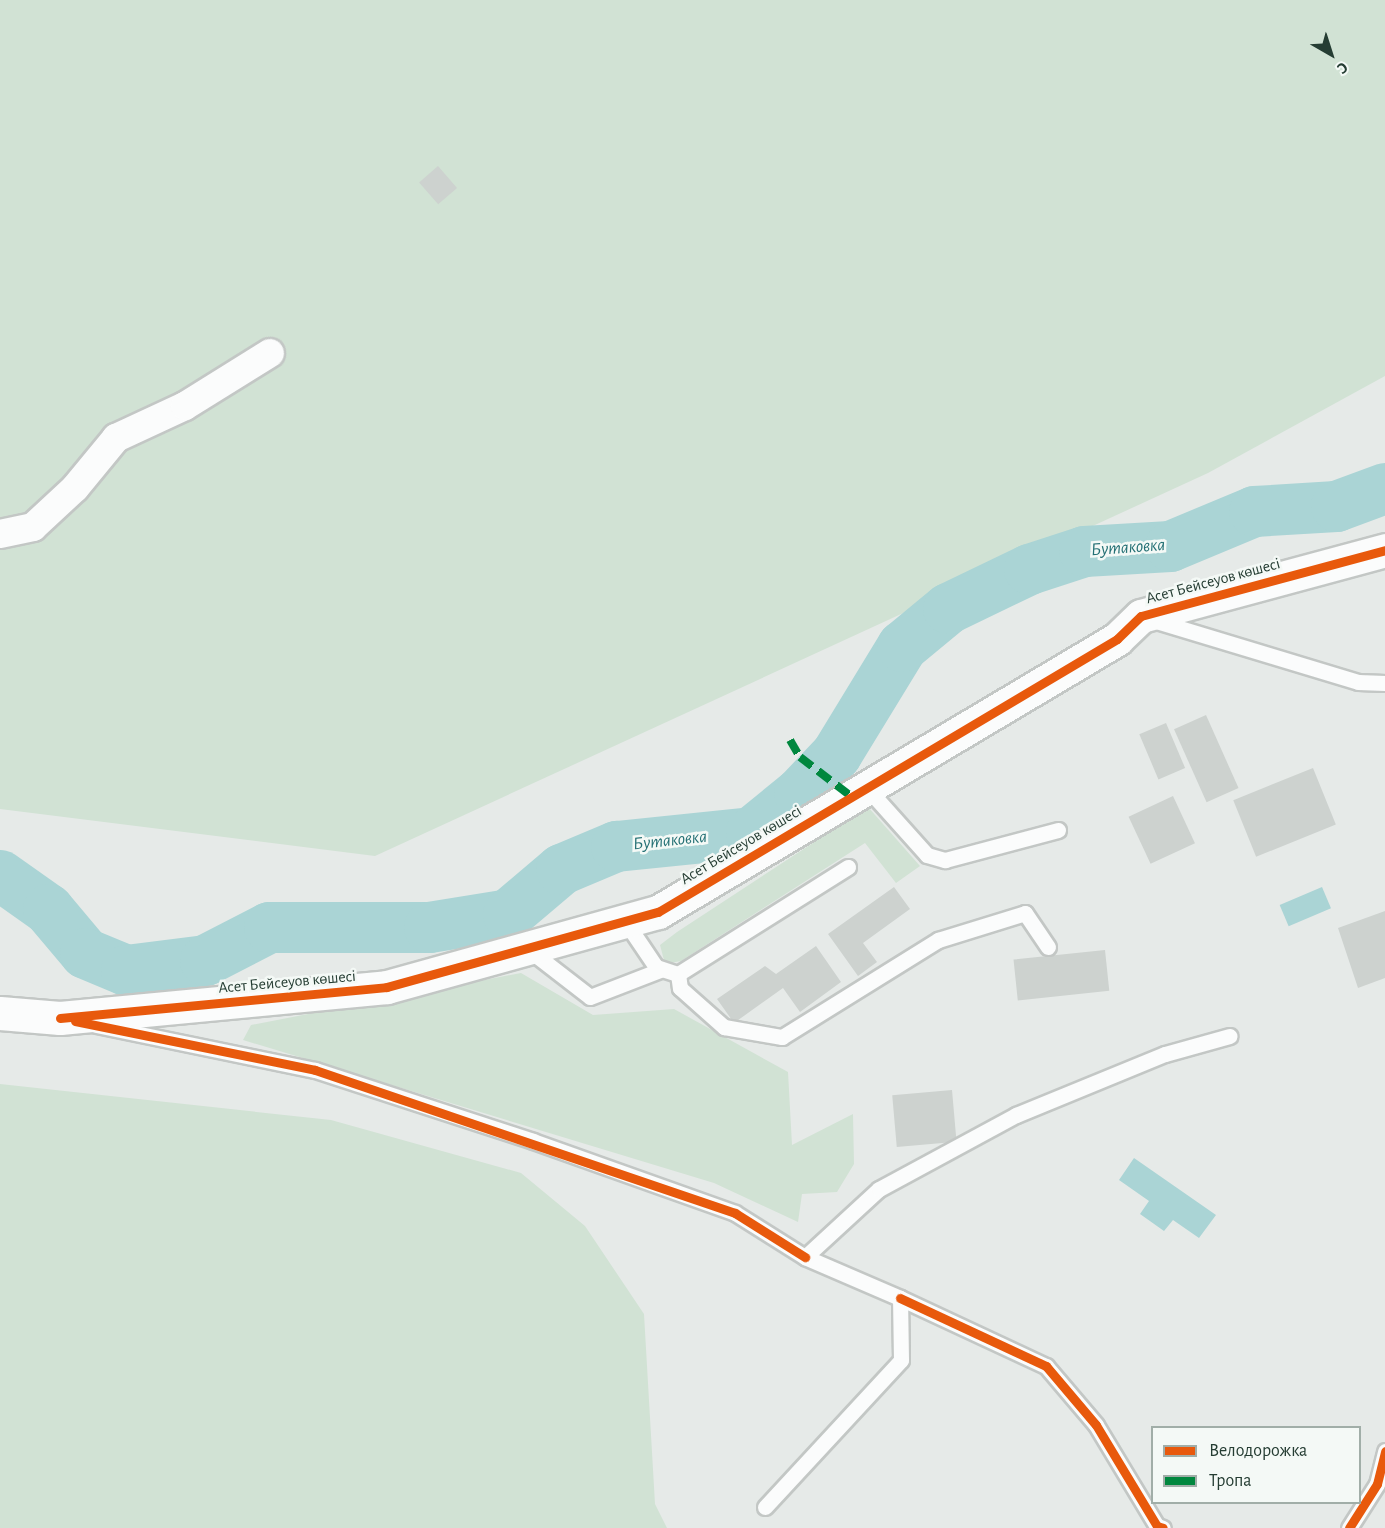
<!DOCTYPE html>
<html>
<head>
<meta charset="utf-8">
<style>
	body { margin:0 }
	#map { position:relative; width:1385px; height:1528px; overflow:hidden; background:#e6eae8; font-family:"Alegreya Sans",sans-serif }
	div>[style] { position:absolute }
	.green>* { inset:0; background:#d1e2d4 }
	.water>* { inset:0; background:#aad4d5; transform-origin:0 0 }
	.river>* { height:51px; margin:-25.5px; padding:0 25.5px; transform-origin:25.5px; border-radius:25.5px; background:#aad4d5 }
	.building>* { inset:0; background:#cdd2cf; transform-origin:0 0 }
	.roads { filter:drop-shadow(2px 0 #c3c7c5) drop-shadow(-2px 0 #c3c7c5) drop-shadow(0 2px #c3c7c5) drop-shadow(0 -2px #c3c7c5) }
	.service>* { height:15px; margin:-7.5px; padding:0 7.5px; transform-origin:7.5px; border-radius:7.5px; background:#fbfcfc }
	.minor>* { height:28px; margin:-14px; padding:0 14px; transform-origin:14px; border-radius:14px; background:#fbfcfc }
	.tertiary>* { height:33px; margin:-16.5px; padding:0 16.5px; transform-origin:16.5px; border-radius:16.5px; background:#fbfcfc }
	.quiet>* { height:8px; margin-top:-4px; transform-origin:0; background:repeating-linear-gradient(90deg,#00873e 0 15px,transparent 0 23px) }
	.cycleway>* { height:9px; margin:-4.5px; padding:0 4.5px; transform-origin:4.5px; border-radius:4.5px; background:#e8590c }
	span { translate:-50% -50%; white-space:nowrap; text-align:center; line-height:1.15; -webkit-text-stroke:5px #f4f9f6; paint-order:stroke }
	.street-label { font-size:16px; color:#253d33 }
	.water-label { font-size:18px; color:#247074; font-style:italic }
	.legend { position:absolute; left:1151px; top:1426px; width:210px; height:78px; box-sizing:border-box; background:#f4f9f6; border:2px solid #a1aea8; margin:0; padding:8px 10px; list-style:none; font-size:18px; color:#253d33 }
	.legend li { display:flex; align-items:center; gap:12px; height:30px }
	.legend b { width:30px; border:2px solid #a1aea8 }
	.north { position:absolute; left:1301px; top:24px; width:60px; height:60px; -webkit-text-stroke:4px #f4f9f6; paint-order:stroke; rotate:141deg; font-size:16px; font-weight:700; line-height:24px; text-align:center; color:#253d33 }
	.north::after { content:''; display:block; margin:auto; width:21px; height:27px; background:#253d33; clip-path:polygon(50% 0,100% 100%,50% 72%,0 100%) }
</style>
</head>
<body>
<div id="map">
	<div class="green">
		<i style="clip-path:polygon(0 0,1385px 0,1385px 376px,1208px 473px,375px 856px,0 809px)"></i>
		<i style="clip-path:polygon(868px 807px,920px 866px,896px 883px,865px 843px,681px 961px,665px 964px,660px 945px,677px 932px)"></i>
		<i style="clip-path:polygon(521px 973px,593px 1015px,674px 1009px,788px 1072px,792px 1145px,853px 1114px,854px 1164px,837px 1192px,802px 1194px,798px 1222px,714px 1183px,243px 1040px,251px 1025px)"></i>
		<i style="clip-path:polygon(0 1084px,331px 1120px,521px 1173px,585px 1226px,644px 1314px,655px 1504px,667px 1528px,0 1528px)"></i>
	</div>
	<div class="water">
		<i style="left:1322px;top:887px;width:23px;height:46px;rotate:67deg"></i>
		<i style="clip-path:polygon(1134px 1158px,1216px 1215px,1199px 1238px,1173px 1220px,1164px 1231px,1140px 1214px,1149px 1201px,1119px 1180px)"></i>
	</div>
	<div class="river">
		<i style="left:0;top:875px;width:59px;rotate:35.3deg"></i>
		<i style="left:48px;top:909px;width:57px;rotate:49.9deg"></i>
		<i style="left:85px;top:953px;width:44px;rotate:22.5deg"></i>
		<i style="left:126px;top:970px;width:80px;rotate:-7.2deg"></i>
		<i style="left:205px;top:960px;width:72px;rotate:-27.3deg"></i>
		<i style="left:269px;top:927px;width:160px"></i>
		<i style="left:429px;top:927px;width:80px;rotate:-9.3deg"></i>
		<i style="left:508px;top:914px;width:70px;rotate:-40.3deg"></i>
		<i style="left:561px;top:869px;width:60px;rotate:-22.7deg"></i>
		<i style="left:616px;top:846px;width:136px;rotate:-5.9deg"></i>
		<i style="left:751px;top:832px;width:62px;rotate:-39.1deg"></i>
		<i style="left:799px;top:793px;width:54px;rotate:-46.5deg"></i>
		<i style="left:836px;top:754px;width:127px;rotate:-58.6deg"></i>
		<i style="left:902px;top:646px;width:60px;rotate:-39.6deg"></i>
		<i style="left:948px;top:608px;width:90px;rotate:-25.7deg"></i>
		<i style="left:1029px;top:569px;width:58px;rotate:-18.1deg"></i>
		<i style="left:1084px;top:551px;width:86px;rotate:-3.3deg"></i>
		<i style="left:1170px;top:546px;width:91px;rotate:-22.6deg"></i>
		<i style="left:1254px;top:511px;width:82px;rotate:-3.5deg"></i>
		<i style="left:1336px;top:506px;width:52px;rotate:-20.2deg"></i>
	</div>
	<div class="building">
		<i style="left:438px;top:166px;width:29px;height:25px;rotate:49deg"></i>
		<i style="left:1206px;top:715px;width:80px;height:35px;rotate:66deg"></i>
		<i style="left:1166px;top:723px;width:49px;height:29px;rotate:67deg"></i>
		<i style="left:1313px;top:768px;width:61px;height:86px;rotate:68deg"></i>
		<i style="left:1173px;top:796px;width:52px;height:49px;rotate:65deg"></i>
		<i style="clip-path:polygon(894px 887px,910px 909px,863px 943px,877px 962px,858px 976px,828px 934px)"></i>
		<i style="clip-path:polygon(1385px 911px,1385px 978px,1358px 988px,1338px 928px)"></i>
		<i style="clip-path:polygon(816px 946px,841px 982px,800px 1012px,783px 988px,734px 1023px,717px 999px,765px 966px,776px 974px)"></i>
		<i style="left:1105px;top:950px;width:41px;height:92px;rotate:84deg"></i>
		<i style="left:952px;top:1090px;width:52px;height:60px;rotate:85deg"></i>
	</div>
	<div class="roads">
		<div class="service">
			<i style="left:1153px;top:620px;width:214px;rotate:16.8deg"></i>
			<i style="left:1358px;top:682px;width:27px;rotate:2deg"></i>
			<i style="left:867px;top:788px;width:90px;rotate:48.2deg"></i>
			<i style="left:927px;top:855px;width:19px;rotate:16deg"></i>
			<i style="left:945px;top:860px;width:117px;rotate:-14.9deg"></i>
			<i style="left:625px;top:921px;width:55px;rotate:56deg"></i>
			<i style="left:656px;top:967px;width:23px;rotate:18deg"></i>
			<i style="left:678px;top:974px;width:201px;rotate:-32.2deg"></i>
			<i style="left:528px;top:949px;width:78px;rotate:37.7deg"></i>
			<i style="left:590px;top:997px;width:75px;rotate:-21.1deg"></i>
			<i style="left:678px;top:974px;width:14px;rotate:82deg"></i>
			<i style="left:680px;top:988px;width:59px;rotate:41.6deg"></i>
			<i style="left:724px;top:1027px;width:59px;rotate:9.8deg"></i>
			<i style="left:782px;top:1037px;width:184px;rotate:-31.9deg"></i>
			<i style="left:938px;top:940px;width:91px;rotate:-17.2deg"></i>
			<i style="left:1025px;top:913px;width:41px;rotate:55.9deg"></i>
			<i style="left:96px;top:1025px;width:224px;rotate:11.6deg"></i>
			<i style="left:315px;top:1070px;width:229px;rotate:18deg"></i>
			<i style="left:533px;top:1141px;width:214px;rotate:19.6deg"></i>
			<i style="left:735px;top:1213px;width:83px;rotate:32.2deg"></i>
			<i style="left:900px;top:1298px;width:161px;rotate:25deg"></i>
			<i style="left:1046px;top:1366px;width:77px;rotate:49.7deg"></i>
			<i style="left:1096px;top:1425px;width:118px;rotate:58.9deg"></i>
			<i style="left:1157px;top:1526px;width:6px;rotate:18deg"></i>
			<i style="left:765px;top:1507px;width:200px;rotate:-47.2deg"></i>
			<i style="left:901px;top:1360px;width:62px;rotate:-90.9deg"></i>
			<i style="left:900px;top:1298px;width:103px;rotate:-156.7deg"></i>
			<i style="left:805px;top:1257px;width:100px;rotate:-42.6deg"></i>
			<i style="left:879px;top:1189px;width:156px;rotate:-28.4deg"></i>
			<i style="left:1016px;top:1115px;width:161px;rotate:-22.3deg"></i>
			<i style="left:1165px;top:1054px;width:67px;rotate:-15.5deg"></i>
			<i style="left:1349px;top:1528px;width:52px;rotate:-57.5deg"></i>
			<i style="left:1377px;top:1484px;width:34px;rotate:-76deg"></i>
		</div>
		<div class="minor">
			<i style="left:0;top:534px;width:34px;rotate:-12deg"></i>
			<i style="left:33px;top:527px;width:57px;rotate:-42.9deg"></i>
			<i style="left:75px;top:488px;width:65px;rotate:-50.6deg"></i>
			<i style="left:116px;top:438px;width:76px;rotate:-24.9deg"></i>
			<i style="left:185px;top:406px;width:100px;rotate:-31.9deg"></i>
		</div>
		<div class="tertiary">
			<i style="left:0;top:1013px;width:60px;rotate:4.8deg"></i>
			<i style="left:60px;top:1018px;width:328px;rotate:-5.4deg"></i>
			<i style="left:387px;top:987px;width:281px;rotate:-15.5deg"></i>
			<i style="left:658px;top:912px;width:534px;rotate:-30.74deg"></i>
			<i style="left:1117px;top:639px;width:33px;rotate:-44deg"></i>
			<i style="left:1141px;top:616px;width:253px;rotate:-15.1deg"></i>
		</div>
	</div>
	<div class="quiet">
		<i style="left:790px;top:740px;width:20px;rotate:60deg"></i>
		<i style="left:800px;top:757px;width:66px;rotate:37.6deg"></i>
	</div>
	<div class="cycleway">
		<i style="left:60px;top:1018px;width:328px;rotate:-5.4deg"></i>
		<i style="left:387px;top:987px;width:281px;rotate:-15.5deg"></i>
		<i style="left:658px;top:912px;width:534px;rotate:-30.74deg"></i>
		<i style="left:1117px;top:639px;width:33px;rotate:-44deg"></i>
		<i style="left:1141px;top:616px;width:253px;rotate:-15.1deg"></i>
		<i style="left:75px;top:1021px;width:245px;rotate:11.5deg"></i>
		<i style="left:315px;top:1070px;width:444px;rotate:18.8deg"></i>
		<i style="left:735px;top:1213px;width:83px;rotate:32.2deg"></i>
		<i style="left:900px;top:1298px;width:161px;rotate:25deg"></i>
		<i style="left:1046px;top:1366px;width:77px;rotate:49.7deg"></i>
		<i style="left:1096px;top:1425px;width:118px;rotate:58.9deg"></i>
		<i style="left:1157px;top:1526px;width:6px;rotate:18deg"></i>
		<i style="left:1349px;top:1528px;width:52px;rotate:-57.5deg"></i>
		<i style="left:1377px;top:1484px;width:34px;rotate:-76deg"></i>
	</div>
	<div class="street-label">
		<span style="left:1213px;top:581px;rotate:-15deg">Асет Бейсеуов көшесі</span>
		<span style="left:741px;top:845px;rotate:-31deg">Асет Бейсеуов көшесі</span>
		<span style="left:287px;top:982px;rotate:-5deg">Асет Бейсеуов көшесі</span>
	</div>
	<div class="water-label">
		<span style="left:1128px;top:548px;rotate:-4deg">Бутаковка</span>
		<span style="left:670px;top:841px;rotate:-6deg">Бутаковка</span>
	</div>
	<ul class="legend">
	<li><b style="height:8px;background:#e8590c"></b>Велодорожка</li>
	<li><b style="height:8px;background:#00873e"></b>Тропа</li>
	</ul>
	<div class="north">С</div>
</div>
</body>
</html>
